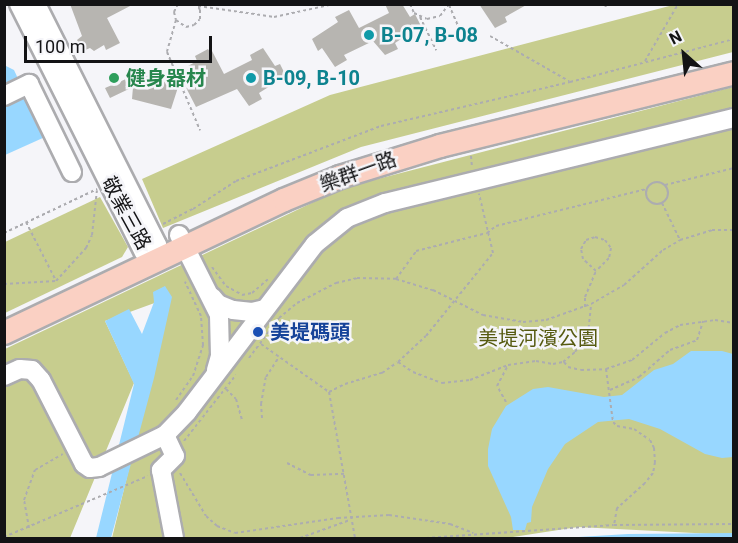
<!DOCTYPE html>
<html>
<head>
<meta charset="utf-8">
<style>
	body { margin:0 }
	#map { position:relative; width:738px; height:543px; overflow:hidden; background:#f5f5f9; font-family:Roboto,"Noto Sans TC",sans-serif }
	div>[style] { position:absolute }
	.green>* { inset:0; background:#c7cd8e }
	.water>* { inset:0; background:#98d7ff }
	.building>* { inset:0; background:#b7b5b1 }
	.path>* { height:2px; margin-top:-1px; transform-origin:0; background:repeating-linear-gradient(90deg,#acacb0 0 3px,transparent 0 6px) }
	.path>.ring { margin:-1px; padding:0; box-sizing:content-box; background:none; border:2px solid #acacb0; border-radius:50% }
	.roads { filter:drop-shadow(2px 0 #acacaf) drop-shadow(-2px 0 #acacaf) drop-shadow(0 2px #acacaf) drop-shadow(0 -2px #acacaf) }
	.minor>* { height:18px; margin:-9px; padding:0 9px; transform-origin:9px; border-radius:9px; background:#fff }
	.major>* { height:22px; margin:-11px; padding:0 11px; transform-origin:11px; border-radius:11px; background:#fad0c3 }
	.dots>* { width:16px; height:16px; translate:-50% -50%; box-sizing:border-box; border:3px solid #f5f5f9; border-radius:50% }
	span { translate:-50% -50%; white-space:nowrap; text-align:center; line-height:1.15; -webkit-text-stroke:5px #f5f5f9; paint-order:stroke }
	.culture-label { font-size:20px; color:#0d838f; font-weight:700 }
	.left { translate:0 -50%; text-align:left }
	.leisure-label { font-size:20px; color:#27864d; font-weight:700 }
	.street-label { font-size:20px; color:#131315 }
	.transit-label { font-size:20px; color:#164399; font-weight:700 }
	.park-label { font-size:20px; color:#565a10 }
	.frame { position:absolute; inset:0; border:6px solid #131315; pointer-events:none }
	.north { position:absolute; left:654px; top:24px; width:60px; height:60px; -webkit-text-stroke:4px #f5f5f9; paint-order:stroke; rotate:333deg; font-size:16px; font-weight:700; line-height:24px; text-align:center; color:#131315 }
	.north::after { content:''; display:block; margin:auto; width:21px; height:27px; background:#131315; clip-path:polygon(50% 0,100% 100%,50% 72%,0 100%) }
	.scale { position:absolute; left:24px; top:36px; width:188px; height:27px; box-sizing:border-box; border:3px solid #131315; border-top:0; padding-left:8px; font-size:18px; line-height:21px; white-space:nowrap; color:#131315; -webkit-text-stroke:4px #f5f5f9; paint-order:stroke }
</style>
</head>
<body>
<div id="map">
	<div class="green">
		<i style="clip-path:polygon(677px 4px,733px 5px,733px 52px,361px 147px,163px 228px,142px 179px,330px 95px)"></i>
		<i style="clip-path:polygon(733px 87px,733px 535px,578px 527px,507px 538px,112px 538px,171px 297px,105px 321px,134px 383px,70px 538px,5px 538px,5px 349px,343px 188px)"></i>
		<i style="clip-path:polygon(100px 197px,128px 247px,122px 257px,5px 313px,5px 242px)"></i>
	</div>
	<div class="water">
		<i style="clip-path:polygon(4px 65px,14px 70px,45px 137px,5px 155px)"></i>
		<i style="clip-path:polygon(165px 286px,172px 297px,154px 378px,111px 538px,96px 538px,134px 384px,105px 321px,129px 309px,142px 334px,154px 302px,153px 292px)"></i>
		<i style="clip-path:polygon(691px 351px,722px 351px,733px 354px,733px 457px,722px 458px,705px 454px,660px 429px,629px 419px,598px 422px,565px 444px,548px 469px,532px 507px,531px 522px,527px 523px,525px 530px,513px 530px,511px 517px,488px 466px,488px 449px,492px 429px,506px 406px,533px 389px,548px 387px,604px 397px,622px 395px,654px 370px,673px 364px)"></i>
		<i style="clip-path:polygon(733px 533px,733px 538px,562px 538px,628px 534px)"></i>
	</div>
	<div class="building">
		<i style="clip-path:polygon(70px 4px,134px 4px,107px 18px,120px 43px,106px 50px,104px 45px,94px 51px,90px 48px,83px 51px,77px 40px,82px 36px)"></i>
		<i style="clip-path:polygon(385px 4px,402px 4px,410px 17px,415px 14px,421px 26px,395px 43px,398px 49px,385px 55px,373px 41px,344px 55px,347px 60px,335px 67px,322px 48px,318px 51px,312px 39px,338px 22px,335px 17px,349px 10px,359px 28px,389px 13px)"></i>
		<i style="clip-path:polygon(479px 4px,528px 4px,505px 17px,507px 22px,495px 28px)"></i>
		<i style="clip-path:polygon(263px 48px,275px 66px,280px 64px,286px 76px,259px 93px,262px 99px,249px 106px,237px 89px,196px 107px,181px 78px,171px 109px,132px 99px,133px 87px,110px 98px,105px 88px,140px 73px,168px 79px,189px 69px,188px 66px,197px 61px,195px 56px,208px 49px,210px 52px,212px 51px,224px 74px,252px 60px,250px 55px)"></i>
	</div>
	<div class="path">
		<i style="left:178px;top:4px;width:9px;rotate:117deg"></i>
		<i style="left:174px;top:12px;width:8px;rotate:76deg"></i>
		<i style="left:176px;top:20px;width:12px;rotate:35deg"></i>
		<i style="left:186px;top:27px;width:8px;rotate:-14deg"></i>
		<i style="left:194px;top:25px;width:8px;rotate:-45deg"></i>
		<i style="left:200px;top:19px;width:9px;rotate:-90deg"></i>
		<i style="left:200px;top:10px;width:7px;rotate:-117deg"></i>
		<i style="left:410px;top:4px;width:10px;rotate:66deg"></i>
		<i style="left:414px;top:13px;width:14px;rotate:25deg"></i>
		<i style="left:427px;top:19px;width:13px;rotate:-13deg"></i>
		<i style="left:440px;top:16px;width:15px;rotate:-53deg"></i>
		<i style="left:605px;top:4px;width:4px;rotate:76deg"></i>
		<i style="left:449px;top:5px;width:40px;rotate:66.6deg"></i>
		<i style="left:198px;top:6px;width:77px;rotate:8.2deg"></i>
		<i style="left:274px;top:17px;width:61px;rotate:-12.2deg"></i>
		<i style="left:420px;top:17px;width:37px;rotate:64deg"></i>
		<i style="left:176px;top:20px;width:33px;rotate:106deg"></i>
		<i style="left:167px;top:52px;width:85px;rotate:67.1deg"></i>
		<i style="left:490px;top:36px;width:91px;rotate:29.7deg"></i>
		<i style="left:645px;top:61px;width:66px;rotate:-59.9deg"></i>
		<i style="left:471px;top:156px;width:11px;rotate:85deg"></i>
		<i class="ring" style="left:646px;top:182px;width:20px;height:20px"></i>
		<i style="left:665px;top:185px;width:71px;rotate:-13.8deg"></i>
		<i style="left:662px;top:203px;width:41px;rotate:64.1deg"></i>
		<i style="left:26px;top:222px;width:66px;rotate:63deg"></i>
		<i style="left:163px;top:224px;width:34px;rotate:-27deg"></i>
		<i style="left:193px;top:209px;width:51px;rotate:-33.1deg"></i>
		<i style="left:236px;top:181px;width:155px;rotate:-20.8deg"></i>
		<i style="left:381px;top:126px;width:194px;rotate:-13.1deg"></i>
		<i style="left:570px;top:82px;width:170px;rotate:-14.7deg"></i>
		<i style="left:4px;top:233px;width:103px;rotate:-25.3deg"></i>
		<i style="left:212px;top:267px;width:24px;rotate:54deg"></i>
		<i style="left:226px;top:286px;width:18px;rotate:29deg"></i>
		<i style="left:242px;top:295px;width:10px;rotate:-11deg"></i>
		<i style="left:252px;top:293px;width:23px;rotate:-41deg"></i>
		<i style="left:396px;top:279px;width:34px;rotate:-54deg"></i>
		<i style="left:416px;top:251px;width:73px;rotate:-14.2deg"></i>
		<i style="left:487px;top:233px;width:11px;rotate:-38deg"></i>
		<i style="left:496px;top:226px;width:155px;rotate:-13.8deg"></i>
		<i style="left:4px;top:284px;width:52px;rotate:-3.3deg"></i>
		<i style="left:56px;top:281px;width:45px;rotate:-47.7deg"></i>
		<i style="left:86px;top:248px;width:14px;rotate:-65deg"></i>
		<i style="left:92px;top:235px;width:45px;rotate:-83.7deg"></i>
		<i style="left:585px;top:307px;width:10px;rotate:-90deg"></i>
		<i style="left:585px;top:297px;width:28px;rotate:-67deg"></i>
		<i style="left:596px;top:271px;width:18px;rotate:-137deg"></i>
		<i style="left:583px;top:259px;width:10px;rotate:-101deg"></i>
		<i style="left:581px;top:249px;width:10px;rotate:-61deg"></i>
		<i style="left:586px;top:240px;width:9px;rotate:-18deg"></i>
		<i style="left:595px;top:237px;width:10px;rotate:17deg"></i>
		<i style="left:605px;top:240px;width:10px;rotate:53deg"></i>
		<i style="left:611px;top:248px;width:10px;rotate:101deg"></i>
		<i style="left:609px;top:258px;width:18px;rotate:135deg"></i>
		<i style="left:261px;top:344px;width:83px;rotate:35.2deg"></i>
		<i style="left:329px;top:392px;width:148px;rotate:79.9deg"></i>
		<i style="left:249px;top:358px;width:50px;rotate:-53.1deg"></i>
		<i style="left:279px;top:318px;width:23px;rotate:-40deg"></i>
		<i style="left:297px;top:303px;width:44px;rotate:-27.1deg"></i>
		<i style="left:336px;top:283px;width:22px;rotate:-13deg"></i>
		<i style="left:357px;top:278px;width:39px;rotate:1deg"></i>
		<i style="left:396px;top:279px;width:39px;rotate:17deg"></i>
		<i style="left:433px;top:290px;width:56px;rotate:26.6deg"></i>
		<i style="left:483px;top:315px;width:41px;rotate:9.9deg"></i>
		<i style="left:523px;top:322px;width:23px;rotate:-5deg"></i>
		<i style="left:546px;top:320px;width:48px;rotate:-19.6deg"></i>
		<i style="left:591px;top:304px;width:38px;rotate:-30deg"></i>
		<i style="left:624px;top:285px;width:52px;rotate:-41.9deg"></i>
		<i style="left:663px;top:250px;width:20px;rotate:-30deg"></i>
		<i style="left:680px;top:240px;width:34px;rotate:-17deg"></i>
		<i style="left:712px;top:230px;width:22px"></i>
		<i style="left:398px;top:362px;width:18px;rotate:34deg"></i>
		<i style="left:413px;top:372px;width:31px;rotate:21deg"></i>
		<i style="left:442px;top:383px;width:28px;rotate:-6deg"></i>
		<i style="left:470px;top:380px;width:41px;rotate:-21.5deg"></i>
		<i style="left:508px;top:365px;width:28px;rotate:-8deg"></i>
		<i style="left:536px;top:361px;width:17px;rotate:10deg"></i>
		<i style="left:553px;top:364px;width:10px;rotate:-11deg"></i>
		<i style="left:563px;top:362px;width:16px;rotate:-40deg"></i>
		<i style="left:575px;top:352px;width:22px;rotate:-54deg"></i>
		<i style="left:588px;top:334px;width:30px;rotate:-84deg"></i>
		<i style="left:564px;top:362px;width:6px;rotate:51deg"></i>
		<i style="left:568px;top:367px;width:13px;rotate:13deg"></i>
		<i style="left:581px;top:370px;width:25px;rotate:-2deg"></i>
		<i style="left:606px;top:369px;width:28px;rotate:-19deg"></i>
		<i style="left:632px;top:360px;width:43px;rotate:-39.3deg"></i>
		<i style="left:665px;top:333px;width:17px;rotate:-28deg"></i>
		<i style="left:680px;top:325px;width:35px;rotate:-8deg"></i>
		<i style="left:715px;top:320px;width:19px;rotate:9deg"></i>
		<i style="left:606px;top:369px;width:53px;rotate:82.5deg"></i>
		<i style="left:613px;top:422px;width:6px;rotate:45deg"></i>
		<i style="left:617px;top:426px;width:17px;rotate:10deg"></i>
		<i style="left:634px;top:429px;width:19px;rotate:35deg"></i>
		<i style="left:650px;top:440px;width:9px;rotate:63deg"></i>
		<i style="left:654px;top:448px;width:14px;rotate:86deg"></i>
		<i style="left:655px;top:462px;width:11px;rotate:100deg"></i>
		<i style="left:653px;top:473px;width:13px;rotate:129deg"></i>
		<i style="left:645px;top:483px;width:38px;rotate:138deg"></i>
		<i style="left:617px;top:508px;width:17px;rotate:100deg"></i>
		<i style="left:226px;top:389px;width:14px;rotate:45deg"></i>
		<i style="left:236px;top:399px;width:22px;rotate:74deg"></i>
		<i style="left:610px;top:390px;width:32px;rotate:-24deg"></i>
		<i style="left:639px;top:377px;width:41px;rotate:-41.1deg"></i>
		<i style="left:670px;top:350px;width:29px;rotate:-20deg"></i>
		<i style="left:697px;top:340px;width:20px;rotate:-72deg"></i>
		<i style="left:329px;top:392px;width:18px;rotate:-27deg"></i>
		<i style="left:345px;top:384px;width:39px;rotate:-17deg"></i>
		<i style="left:382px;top:373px;width:19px;rotate:-35deg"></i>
		<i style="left:398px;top:362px;width:38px;rotate:-43deg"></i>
		<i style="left:426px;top:336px;width:107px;rotate:-51.1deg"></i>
		<i style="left:493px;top:253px;width:61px;rotate:-103.3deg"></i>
		<i style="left:176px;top:400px;width:29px;rotate:-55deg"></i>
		<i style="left:193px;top:376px;width:33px;rotate:-72deg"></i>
		<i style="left:203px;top:345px;width:29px;rotate:-94deg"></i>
		<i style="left:201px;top:316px;width:38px;rotate:-115deg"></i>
		<i style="left:506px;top:402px;width:18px;rotate:-119deg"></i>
		<i style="left:497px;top:386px;width:24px;rotate:-62deg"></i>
		<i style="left:262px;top:418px;width:14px;rotate:-94deg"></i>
		<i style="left:261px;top:404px;width:27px;rotate:-80deg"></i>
		<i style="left:266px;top:377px;width:24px;rotate:-57deg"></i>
		<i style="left:184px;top:441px;width:84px;rotate:-51.8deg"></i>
		<i style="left:287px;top:463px;width:27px;rotate:27deg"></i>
		<i style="left:311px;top:475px;width:34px;rotate:-2deg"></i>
		<i style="left:180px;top:473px;width:50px;rotate:58.8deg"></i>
		<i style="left:206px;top:516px;width:15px;rotate:42deg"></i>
		<i style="left:217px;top:526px;width:19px;rotate:21deg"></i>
		<i style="left:235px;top:533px;width:104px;rotate:-8.3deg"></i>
		<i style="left:338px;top:518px;width:51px;rotate:-3.4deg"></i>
		<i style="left:389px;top:515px;width:62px;rotate:8.4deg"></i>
		<i style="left:450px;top:524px;width:25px;rotate:21deg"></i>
		<i style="left:29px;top:528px;width:28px;rotate:-100deg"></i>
		<i style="left:24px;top:500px;width:32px;rotate:-70deg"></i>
		<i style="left:35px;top:470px;width:32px;rotate:-30deg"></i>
		<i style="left:4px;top:537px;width:156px;rotate:-23deg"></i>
		<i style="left:300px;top:538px;width:53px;rotate:-19.8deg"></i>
		<i style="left:426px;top:538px;width:188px;rotate:-4deg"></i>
		<i style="left:614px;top:525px;width:120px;rotate:-0.5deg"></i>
	</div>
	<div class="roads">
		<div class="minor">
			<i style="left:19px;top:4px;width:278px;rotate:63.3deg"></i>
			<i style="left:144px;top:252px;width:14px;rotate:34deg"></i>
			<i style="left:36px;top:4px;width:270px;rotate:63.3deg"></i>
			<i style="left:157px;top:245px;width:15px;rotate:94deg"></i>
			<i style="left:4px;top:96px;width:28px;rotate:-26deg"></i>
			<i style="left:29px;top:84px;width:98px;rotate:64deg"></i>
			<i style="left:179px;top:235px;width:89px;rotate:63.4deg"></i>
			<i style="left:219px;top:315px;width:41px;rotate:88.6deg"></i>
			<i style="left:220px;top:356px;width:15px;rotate:106deg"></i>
			<i style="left:212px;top:297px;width:9px;rotate:49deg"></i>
			<i style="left:218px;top:304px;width:16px;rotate:22deg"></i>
			<i style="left:233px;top:310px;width:19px;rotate:6deg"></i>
			<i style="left:252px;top:312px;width:13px;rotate:-13deg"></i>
			<i style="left:4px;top:376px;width:17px;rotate:-24deg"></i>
			<i style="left:20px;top:369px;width:12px;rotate:5deg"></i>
			<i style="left:32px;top:370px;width:13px;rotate:48deg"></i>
			<i style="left:41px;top:380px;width:94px;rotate:62.9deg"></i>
			<i style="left:84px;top:464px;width:7px;rotate:34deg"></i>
			<i style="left:90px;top:468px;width:9px;rotate:-6deg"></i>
			<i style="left:99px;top:467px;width:73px;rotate:-25.9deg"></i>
			<i style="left:165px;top:435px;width:32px;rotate:-46deg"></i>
			<i style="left:187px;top:412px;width:211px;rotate:-52.7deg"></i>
			<i style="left:315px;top:244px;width:41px;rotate:-39.1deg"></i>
			<i style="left:347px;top:218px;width:41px;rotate:-21.5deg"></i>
			<i style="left:385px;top:203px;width:359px;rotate:-13.7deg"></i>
			<i style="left:165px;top:435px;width:23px;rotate:65deg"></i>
			<i style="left:175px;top:456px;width:20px;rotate:135deg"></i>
			<i style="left:161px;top:470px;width:69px;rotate:79.2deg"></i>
		</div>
		<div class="major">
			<i style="left:4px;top:333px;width:310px;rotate:-25.4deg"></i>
			<i style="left:284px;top:200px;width:61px;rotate:-22.3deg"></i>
			<i style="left:340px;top:177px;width:105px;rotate:-17.2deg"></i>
			<i style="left:440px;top:146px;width:303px;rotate:-13.9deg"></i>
		</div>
	</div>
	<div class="dots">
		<i style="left:369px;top:35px;background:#0f9aa8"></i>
		<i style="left:114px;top:78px;background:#2e9e5b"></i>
		<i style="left:251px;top:78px;background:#0f9aa8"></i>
		<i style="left:258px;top:332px;background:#1a4fb4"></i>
	</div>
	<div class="culture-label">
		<span class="left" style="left:381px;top:35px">B-07, B-08</span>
		<span class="left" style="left:263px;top:78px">B-09, B-10</span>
	</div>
	<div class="leisure-label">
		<span class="left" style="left:126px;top:78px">健身器材</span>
	</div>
	<div class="street-label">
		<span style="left:358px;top:172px;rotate:-20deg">樂群一路</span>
		<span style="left:126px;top:213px;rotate:61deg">敬業三路</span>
	</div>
	<div class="transit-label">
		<span class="left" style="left:270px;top:332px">美堤碼頭</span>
	</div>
	<div class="park-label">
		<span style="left:538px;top:338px">美堤河濱公園</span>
	</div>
	<div class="frame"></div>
	<div class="north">N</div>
	<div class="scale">100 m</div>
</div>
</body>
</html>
